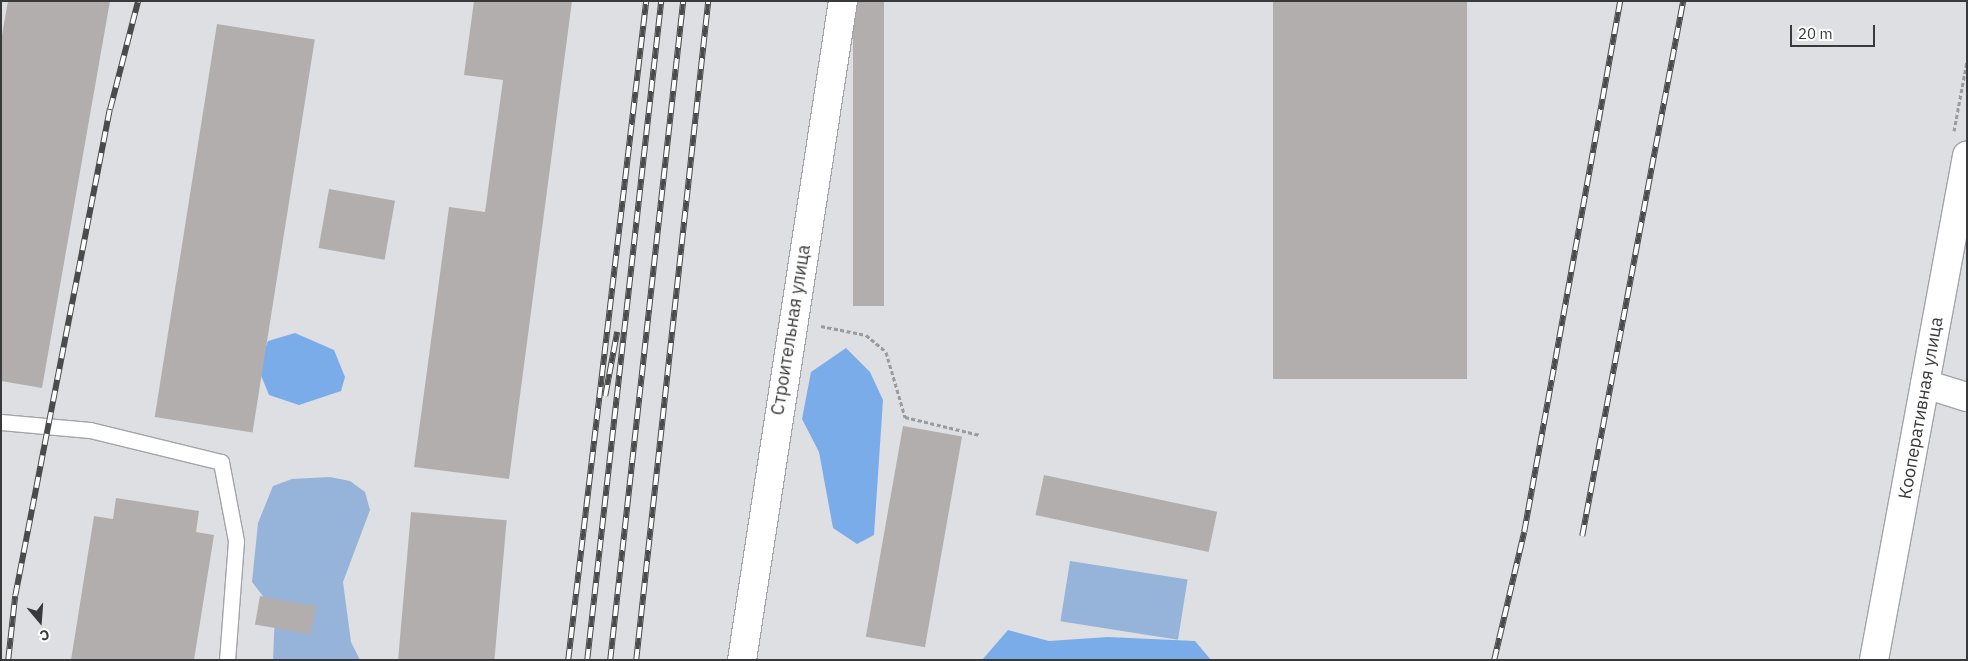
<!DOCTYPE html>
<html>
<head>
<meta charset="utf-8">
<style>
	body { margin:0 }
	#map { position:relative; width:1968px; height:661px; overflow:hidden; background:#dddfe2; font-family:"IBM Plex Sans",sans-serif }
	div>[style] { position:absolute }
	.green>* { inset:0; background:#96b3d9; transform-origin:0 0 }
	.forest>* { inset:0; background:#7bacea }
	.building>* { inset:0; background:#b2aeae; transform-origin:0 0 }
	.path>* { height:3px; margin-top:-1.5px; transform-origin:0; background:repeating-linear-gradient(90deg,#999b9d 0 4px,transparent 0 6.5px) }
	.roads { filter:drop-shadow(1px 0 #a2a4a7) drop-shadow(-1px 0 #a2a4a7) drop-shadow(0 1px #a2a4a7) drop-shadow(0 -1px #a2a4a7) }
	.service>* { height:15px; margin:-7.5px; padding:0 7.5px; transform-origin:7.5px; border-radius:7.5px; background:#fff }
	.minor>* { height:28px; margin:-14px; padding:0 14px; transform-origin:14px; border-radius:14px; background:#fff }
	.rail>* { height:5.5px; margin-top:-2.75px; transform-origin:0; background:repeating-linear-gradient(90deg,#fff 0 11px,#4a4b4d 0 22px); box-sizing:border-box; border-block:1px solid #4a4b4d }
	span { translate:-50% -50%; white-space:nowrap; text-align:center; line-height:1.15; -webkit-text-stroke:4.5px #fff; paint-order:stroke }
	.street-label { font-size:18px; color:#38393a }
	.frame { position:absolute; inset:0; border:2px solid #38393a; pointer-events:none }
	.north { position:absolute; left:15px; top:596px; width:50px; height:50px; -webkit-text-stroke:4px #fff; paint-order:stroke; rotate:162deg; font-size:14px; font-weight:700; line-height:20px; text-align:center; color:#38393a }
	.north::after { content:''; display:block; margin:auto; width:18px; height:22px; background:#38393a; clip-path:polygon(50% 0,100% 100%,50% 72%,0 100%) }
	.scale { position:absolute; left:1790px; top:25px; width:85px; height:22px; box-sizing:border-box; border:2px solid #38393a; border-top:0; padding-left:6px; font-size:15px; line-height:18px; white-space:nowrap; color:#38393a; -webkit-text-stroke:4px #fff; paint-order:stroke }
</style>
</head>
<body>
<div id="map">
	<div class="green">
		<i style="clip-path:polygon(330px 477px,350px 481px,365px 492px,370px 510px,343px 582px,351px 642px,360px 660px,273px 660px,275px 612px,252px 582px,258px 523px,273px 486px,292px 479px)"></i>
		<i style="left:1070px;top:561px;width:119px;height:61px;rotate:9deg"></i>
	</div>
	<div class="forest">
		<i style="clip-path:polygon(295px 333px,334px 350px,345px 377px,341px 391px,299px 405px,269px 395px,258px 368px,268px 341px)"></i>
		<i style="clip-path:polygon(846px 348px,870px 372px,883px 400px,874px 535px,857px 544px,833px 528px,819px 452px,802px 419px,811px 372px)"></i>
		<i style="clip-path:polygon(1008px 630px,1049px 641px,1108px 637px,1195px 641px,1211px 660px,982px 660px)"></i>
	</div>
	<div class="building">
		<i style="clip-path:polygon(8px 1px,110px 1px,42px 388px,1px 381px,1px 41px)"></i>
		<i style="clip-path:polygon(474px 1px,572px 1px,509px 479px,414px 467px,449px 207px,485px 212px,503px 80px,464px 75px)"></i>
		<i style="left:853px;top:1px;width:31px;height:305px"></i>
		<i style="left:1273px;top:1px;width:194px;height:378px"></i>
		<i style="left:217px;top:24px;width:99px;height:398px;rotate:9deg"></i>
		<i style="left:329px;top:189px;width:67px;height:60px;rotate:10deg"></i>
		<i style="left:903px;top:426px;width:60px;height:214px;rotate:10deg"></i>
		<i style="left:1044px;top:475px;width:177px;height:41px;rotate:12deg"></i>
		<i style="clip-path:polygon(116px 498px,199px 511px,196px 532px,214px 535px,194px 660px,71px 660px,94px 516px,113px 519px)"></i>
		<i style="left:411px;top:512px;width:96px;height:148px;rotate:5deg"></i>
		<i style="left:260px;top:596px;width:57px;height:29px;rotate:10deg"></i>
	</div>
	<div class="path">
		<i style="left:1954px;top:131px;width:71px;rotate:-79.5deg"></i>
		<i style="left:821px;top:326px;width:46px;rotate:11.3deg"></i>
		<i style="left:866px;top:335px;width:26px;rotate:40deg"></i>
		<i style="left:886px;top:352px;width:68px;rotate:73.7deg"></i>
		<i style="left:905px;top:417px;width:77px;rotate:13.5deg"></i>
	</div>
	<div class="roads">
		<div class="service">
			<i style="left:1px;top:422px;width:89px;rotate:5.1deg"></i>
			<i style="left:90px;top:430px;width:135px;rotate:13.7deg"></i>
			<i style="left:221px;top:462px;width:80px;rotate:79.2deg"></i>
			<i style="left:236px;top:541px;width:119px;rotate:94.3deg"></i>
		</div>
		<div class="minor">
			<i style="left:1925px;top:384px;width:44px;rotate:17.2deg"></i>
			<i style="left:742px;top:660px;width:667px;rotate:-81.29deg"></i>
			<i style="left:1874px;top:660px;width:513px;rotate:-79.55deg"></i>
		</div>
	</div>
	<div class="rail">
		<i style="left:605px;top:396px;width:65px;rotate:-79.4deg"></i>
		<i style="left:1582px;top:536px;width:544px;rotate:-79.31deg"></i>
		<i style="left:8px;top:660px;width:64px;rotate:-83.8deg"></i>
		<i style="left:15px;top:596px;width:496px;rotate:-79deg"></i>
		<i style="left:110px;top:109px;width:112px;rotate:-75.5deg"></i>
		<i style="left:568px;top:660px;width:664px;rotate:-83.25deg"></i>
		<i style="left:587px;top:660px;width:663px;rotate:-83.59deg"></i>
		<i style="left:610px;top:660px;width:663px;rotate:-83.68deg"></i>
		<i style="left:636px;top:660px;width:663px;rotate:-83.76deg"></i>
		<i style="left:1494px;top:660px;width:131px;rotate:-76.8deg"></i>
		<i style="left:1524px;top:532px;width:540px;rotate:-79.75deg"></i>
	</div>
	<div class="street-label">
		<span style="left:791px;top:330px;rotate:-81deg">Строительная улица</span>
		<span style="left:1921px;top:408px;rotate:-80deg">Кооперативная улица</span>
	</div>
	<div class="frame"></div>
	<div class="north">С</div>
	<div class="scale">20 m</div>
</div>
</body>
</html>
